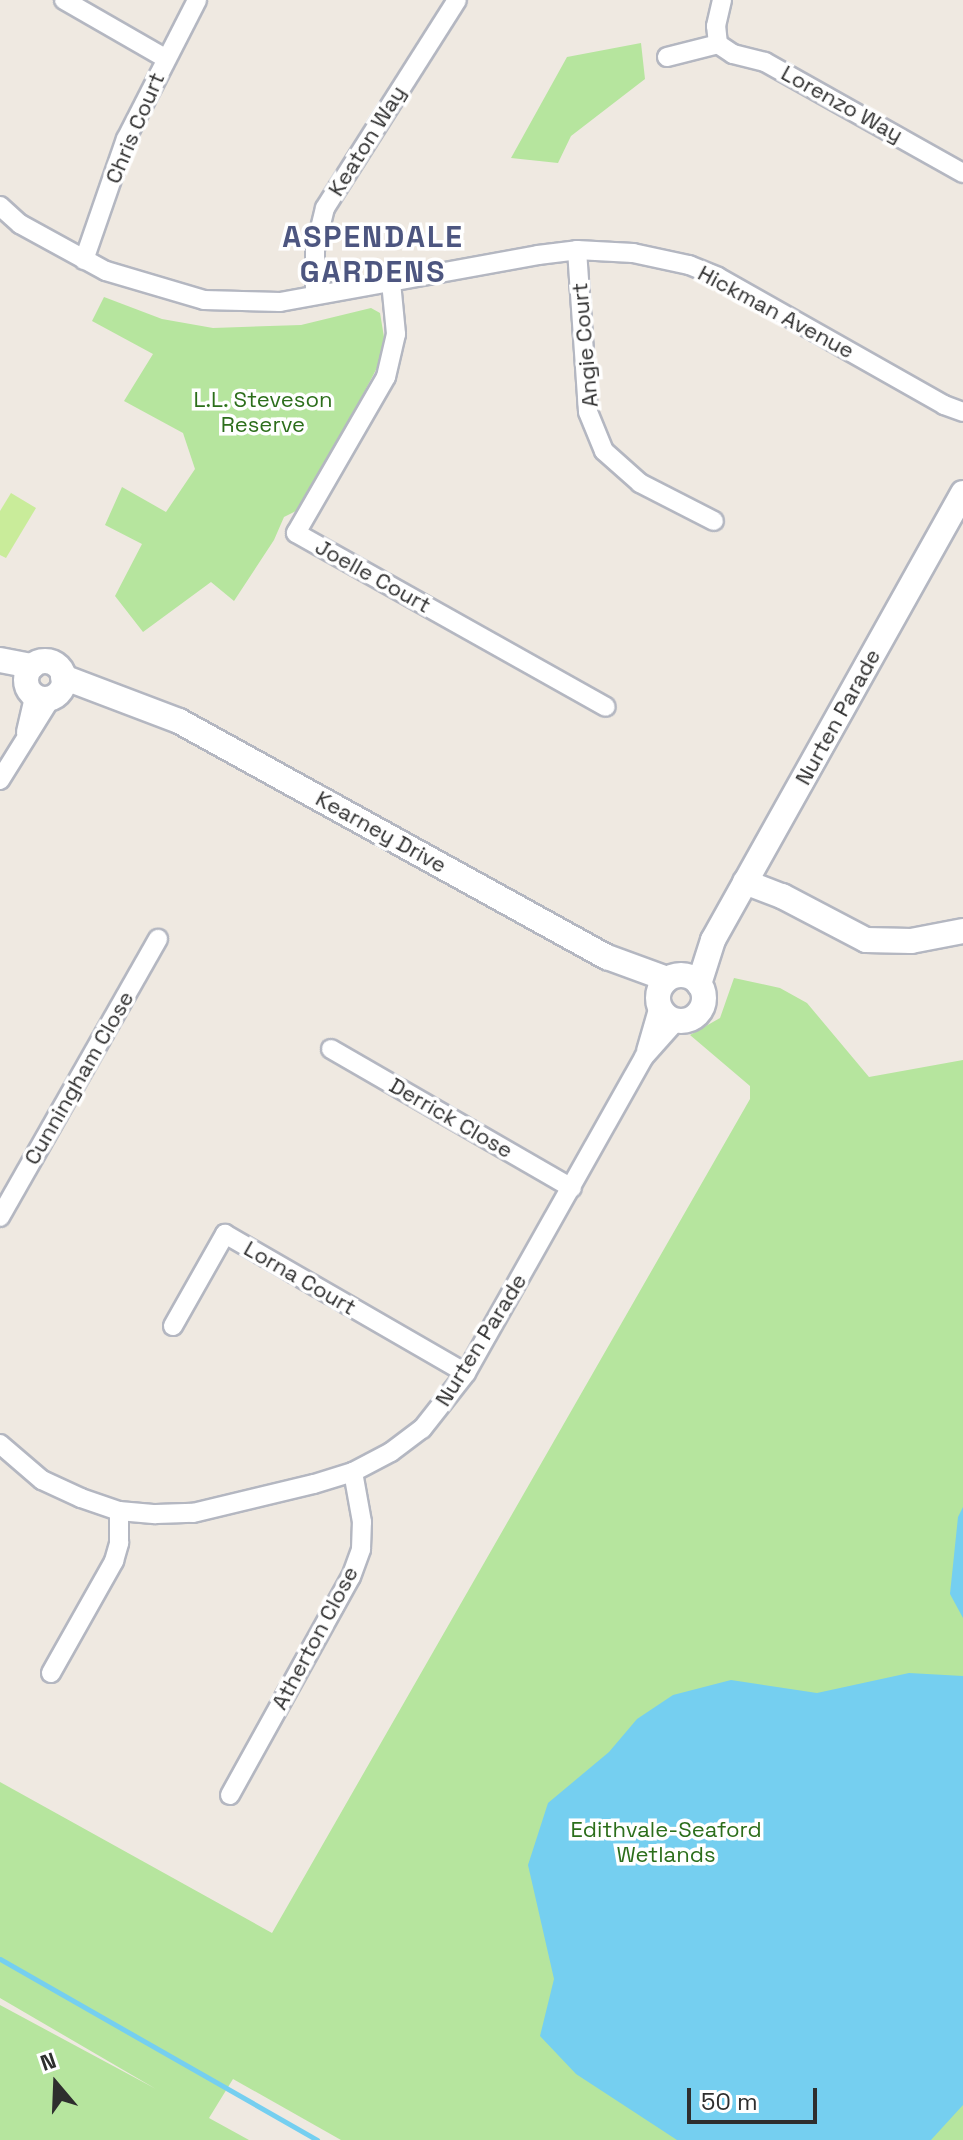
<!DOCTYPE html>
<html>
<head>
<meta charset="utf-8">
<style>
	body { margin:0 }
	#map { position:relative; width:963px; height:2140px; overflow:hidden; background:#efe9e1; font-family:"Space Grotesk",sans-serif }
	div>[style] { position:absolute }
	.green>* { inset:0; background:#b6e59e }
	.pitch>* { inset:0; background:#c9ec9a }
	.water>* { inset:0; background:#75cff0 }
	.stream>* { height:5px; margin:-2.5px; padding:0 2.5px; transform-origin:2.5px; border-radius:2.5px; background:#75cff0 }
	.roads { filter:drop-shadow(2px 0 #b4b7c1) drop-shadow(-2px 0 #b4b7c1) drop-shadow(0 2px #b4b7c1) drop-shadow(0 -2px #b4b7c1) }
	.street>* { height:18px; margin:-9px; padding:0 9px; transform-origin:9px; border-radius:9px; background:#fff }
	.secondary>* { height:24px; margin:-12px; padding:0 12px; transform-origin:12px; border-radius:12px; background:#fff }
	.secondary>.ring { margin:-12px; padding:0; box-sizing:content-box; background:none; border:24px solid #fff; border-radius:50% }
	span { translate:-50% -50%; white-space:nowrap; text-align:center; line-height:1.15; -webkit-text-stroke:7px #fff; paint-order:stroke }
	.street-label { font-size:22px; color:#2e2e2e }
	.park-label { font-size:22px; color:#2c6e1b }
	.district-label { font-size:30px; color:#4d5680; font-weight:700; letter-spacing:2px }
	.north { position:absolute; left:16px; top:2044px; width:80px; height:80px; -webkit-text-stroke:6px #fff; paint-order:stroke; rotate:341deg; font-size:22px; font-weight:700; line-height:32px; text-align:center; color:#2e2e2e }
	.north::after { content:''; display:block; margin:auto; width:28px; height:36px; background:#2e2e2e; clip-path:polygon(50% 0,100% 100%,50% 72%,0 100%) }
	.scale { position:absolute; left:687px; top:2088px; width:130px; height:36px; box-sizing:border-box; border:4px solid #2e2e2e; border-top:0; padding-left:10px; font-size:24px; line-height:28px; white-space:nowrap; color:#2e2e2e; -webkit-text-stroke:6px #fff; paint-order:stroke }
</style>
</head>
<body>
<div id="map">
	<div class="green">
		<i style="clip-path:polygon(641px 43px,645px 79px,571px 136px,558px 163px,511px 158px,567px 57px)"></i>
		<i style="clip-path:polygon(104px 297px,162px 319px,213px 328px,301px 325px,371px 308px,380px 313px,384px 337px,378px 366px,308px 499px,300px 509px,284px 517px,274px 540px,234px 601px,211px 582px,143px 632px,115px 596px,142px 544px,105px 525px,122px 487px,166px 512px,195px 469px,183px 433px,124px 401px,153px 354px,92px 321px)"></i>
		<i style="clip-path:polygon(734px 978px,780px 988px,807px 1003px,869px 1077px,963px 1060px,963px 2140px,341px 2140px,233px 2079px,209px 2118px,249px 2140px,0 2140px,0 2005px,156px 2089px,0 1998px,0 1782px,272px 1933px,750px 1099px,750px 1086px,690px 1035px,720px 1018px)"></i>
	</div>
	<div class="pitch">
		<i style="clip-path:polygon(11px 493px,36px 508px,6px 558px,0 555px,0 511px)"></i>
	</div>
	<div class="water">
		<i style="clip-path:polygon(963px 1507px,963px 1618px,950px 1594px,958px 1517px)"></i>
		<i style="clip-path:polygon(909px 1673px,963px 1676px,963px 2105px,931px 2140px,677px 2140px,576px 2074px,540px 2036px,554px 1979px,528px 1865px,548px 1803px,609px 1752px,637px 1719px,673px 1695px,731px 1680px,817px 1693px)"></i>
	</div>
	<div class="stream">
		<i style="left:0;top:1959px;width:365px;rotate:29.7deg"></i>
	</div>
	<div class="roads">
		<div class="street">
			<i style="left:64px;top:0;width:116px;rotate:29.9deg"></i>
			<i style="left:718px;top:44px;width:18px;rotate:-96deg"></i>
			<i style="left:716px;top:26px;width:27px;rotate:-77deg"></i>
			<i style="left:667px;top:57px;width:53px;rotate:-14.3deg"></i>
			<i style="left:718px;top:44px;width:18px;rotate:34deg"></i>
			<i style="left:733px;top:54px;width:33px;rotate:14deg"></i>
			<i style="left:765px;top:62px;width:227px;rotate:29.3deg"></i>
			<i style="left:0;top:206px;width:27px;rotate:42deg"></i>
			<i style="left:20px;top:224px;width:98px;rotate:28.7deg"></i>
			<i style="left:106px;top:271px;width:102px;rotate:16.5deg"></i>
			<i style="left:204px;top:300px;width:76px;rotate:1.5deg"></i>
			<i style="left:280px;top:302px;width:262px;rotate:-10.3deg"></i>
			<i style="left:538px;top:255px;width:39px;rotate:-7deg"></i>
			<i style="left:577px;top:250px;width:56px;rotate:3.1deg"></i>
			<i style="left:633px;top:253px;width:57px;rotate:12.1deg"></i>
			<i style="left:689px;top:265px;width:31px;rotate:22deg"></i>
			<i style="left:718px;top:277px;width:260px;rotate:29.5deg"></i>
			<i style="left:944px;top:405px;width:20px;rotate:20deg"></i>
			<i style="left:577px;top:250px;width:162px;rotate:86.1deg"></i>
			<i style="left:588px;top:412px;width:42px;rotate:67.7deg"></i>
			<i style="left:604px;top:451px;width:48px;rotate:41.6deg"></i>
			<i style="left:640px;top:483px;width:83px;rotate:27.2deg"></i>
			<i style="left:84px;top:260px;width:128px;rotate:-70.9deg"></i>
			<i style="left:126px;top:139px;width:156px;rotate:-62.9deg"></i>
			<i style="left:391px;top:282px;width:52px;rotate:84.5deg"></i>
			<i style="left:396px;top:334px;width:44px;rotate:103.1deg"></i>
			<i style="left:386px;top:377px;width:180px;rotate:120deg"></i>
			<i style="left:296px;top:533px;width:355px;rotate:29.3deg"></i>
			<i style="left:315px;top:295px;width:46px;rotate:-90deg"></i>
			<i style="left:315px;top:249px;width:42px;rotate:-76.3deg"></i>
			<i style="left:325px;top:208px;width:246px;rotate:-57.6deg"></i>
			<i style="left:26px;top:732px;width:37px;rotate:-77deg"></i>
			<i style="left:0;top:780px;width:97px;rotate:-58.1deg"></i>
			<i style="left:331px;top:1049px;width:278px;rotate:30deg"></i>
			<i style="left:646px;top:1051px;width:47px;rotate:-73.9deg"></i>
			<i style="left:0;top:1217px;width:320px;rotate:-60.4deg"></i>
			<i style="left:173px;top:1326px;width:106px;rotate:-60.5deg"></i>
			<i style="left:225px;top:1234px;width:278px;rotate:30deg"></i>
			<i style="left:0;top:1444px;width:55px;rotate:40.6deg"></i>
			<i style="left:42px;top:1480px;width:43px;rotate:24.8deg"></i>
			<i style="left:81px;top:1498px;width:40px;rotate:18.9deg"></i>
			<i style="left:119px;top:1511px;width:37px;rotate:5deg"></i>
			<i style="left:156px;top:1514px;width:37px;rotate:-2deg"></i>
			<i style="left:193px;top:1513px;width:124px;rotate:-13.5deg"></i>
			<i style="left:314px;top:1484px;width:41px;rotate:-17.1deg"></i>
			<i style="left:353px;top:1472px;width:43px;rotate:-27.8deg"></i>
			<i style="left:391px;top:1452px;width:39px;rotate:-37deg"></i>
			<i style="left:422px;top:1429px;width:71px;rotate:-51.8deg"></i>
			<i style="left:466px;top:1373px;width:363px;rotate:-60.6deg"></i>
			<i style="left:644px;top:1057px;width:50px;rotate:-48.3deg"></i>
			<i style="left:51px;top:1673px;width:129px;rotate:-60.6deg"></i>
			<i style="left:114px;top:1561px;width:19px;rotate:-74deg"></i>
			<i style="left:119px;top:1543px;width:32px;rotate:-90deg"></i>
			<i style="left:230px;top:1795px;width:249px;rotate:-61deg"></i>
			<i style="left:351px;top:1577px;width:30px;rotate:-70deg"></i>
			<i style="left:361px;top:1549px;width:27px;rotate:-88deg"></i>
			<i style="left:362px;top:1522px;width:51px;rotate:-100.2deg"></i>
		</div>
		<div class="secondary">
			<i style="left:0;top:660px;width:33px;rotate:11deg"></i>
			<i class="ring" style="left:26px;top:661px;width:14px;height:14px"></i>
			<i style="left:63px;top:677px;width:124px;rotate:20.8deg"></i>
			<i style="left:179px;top:721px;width:489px;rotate:28.9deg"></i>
			<i style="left:607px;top:957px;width:64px;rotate:20.1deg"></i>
			<i style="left:745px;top:882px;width:40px;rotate:21deg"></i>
			<i style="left:782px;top:896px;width:95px;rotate:27.6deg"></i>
			<i style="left:866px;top:940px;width:45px;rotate:1.3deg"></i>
			<i style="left:911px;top:941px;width:53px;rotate:-10.9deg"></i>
			<i class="ring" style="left:658px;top:975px;width:22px;height:22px"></i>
			<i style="left:699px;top:984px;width:46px;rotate:-72.3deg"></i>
			<i style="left:713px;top:940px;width:512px;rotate:-60.78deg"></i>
		</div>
	</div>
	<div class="street-label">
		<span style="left:842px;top:104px;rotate:29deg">Lorenzo Way</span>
		<span style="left:135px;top:128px;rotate:-67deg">Chris Court</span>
		<span style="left:367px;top:141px;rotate:-58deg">Keaton Way</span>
		<span style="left:776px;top:312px;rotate:28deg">Hickman Avenue</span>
		<span style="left:585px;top:345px;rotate:-95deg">Angie Court</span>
		<span style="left:373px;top:576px;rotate:29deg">Joelle Court</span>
		<span style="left:838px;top:717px;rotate:-61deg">Nurten Parade</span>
		<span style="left:381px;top:832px;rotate:29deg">Kearney Drive</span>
		<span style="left:79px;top:1078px;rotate:-60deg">Cunningham Close</span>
		<span style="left:451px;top:1118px;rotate:30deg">Derrick Close</span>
		<span style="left:300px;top:1278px;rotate:30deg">Lorna Court</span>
		<span style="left:481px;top:1340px;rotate:-58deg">Nurten Parade</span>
		<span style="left:315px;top:1638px;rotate:-62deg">Atherton Close</span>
	</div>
	<div class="park-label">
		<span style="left:263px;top:412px">L.L. Steveson<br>Reserve</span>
		<span style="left:666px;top:1842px">Edithvale-Seaford<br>Wetlands</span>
	</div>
	<div class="district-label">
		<span style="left:373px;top:254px">ASPENDALE<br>GARDENS</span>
	</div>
	<div class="north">N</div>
	<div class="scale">50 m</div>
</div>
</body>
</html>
